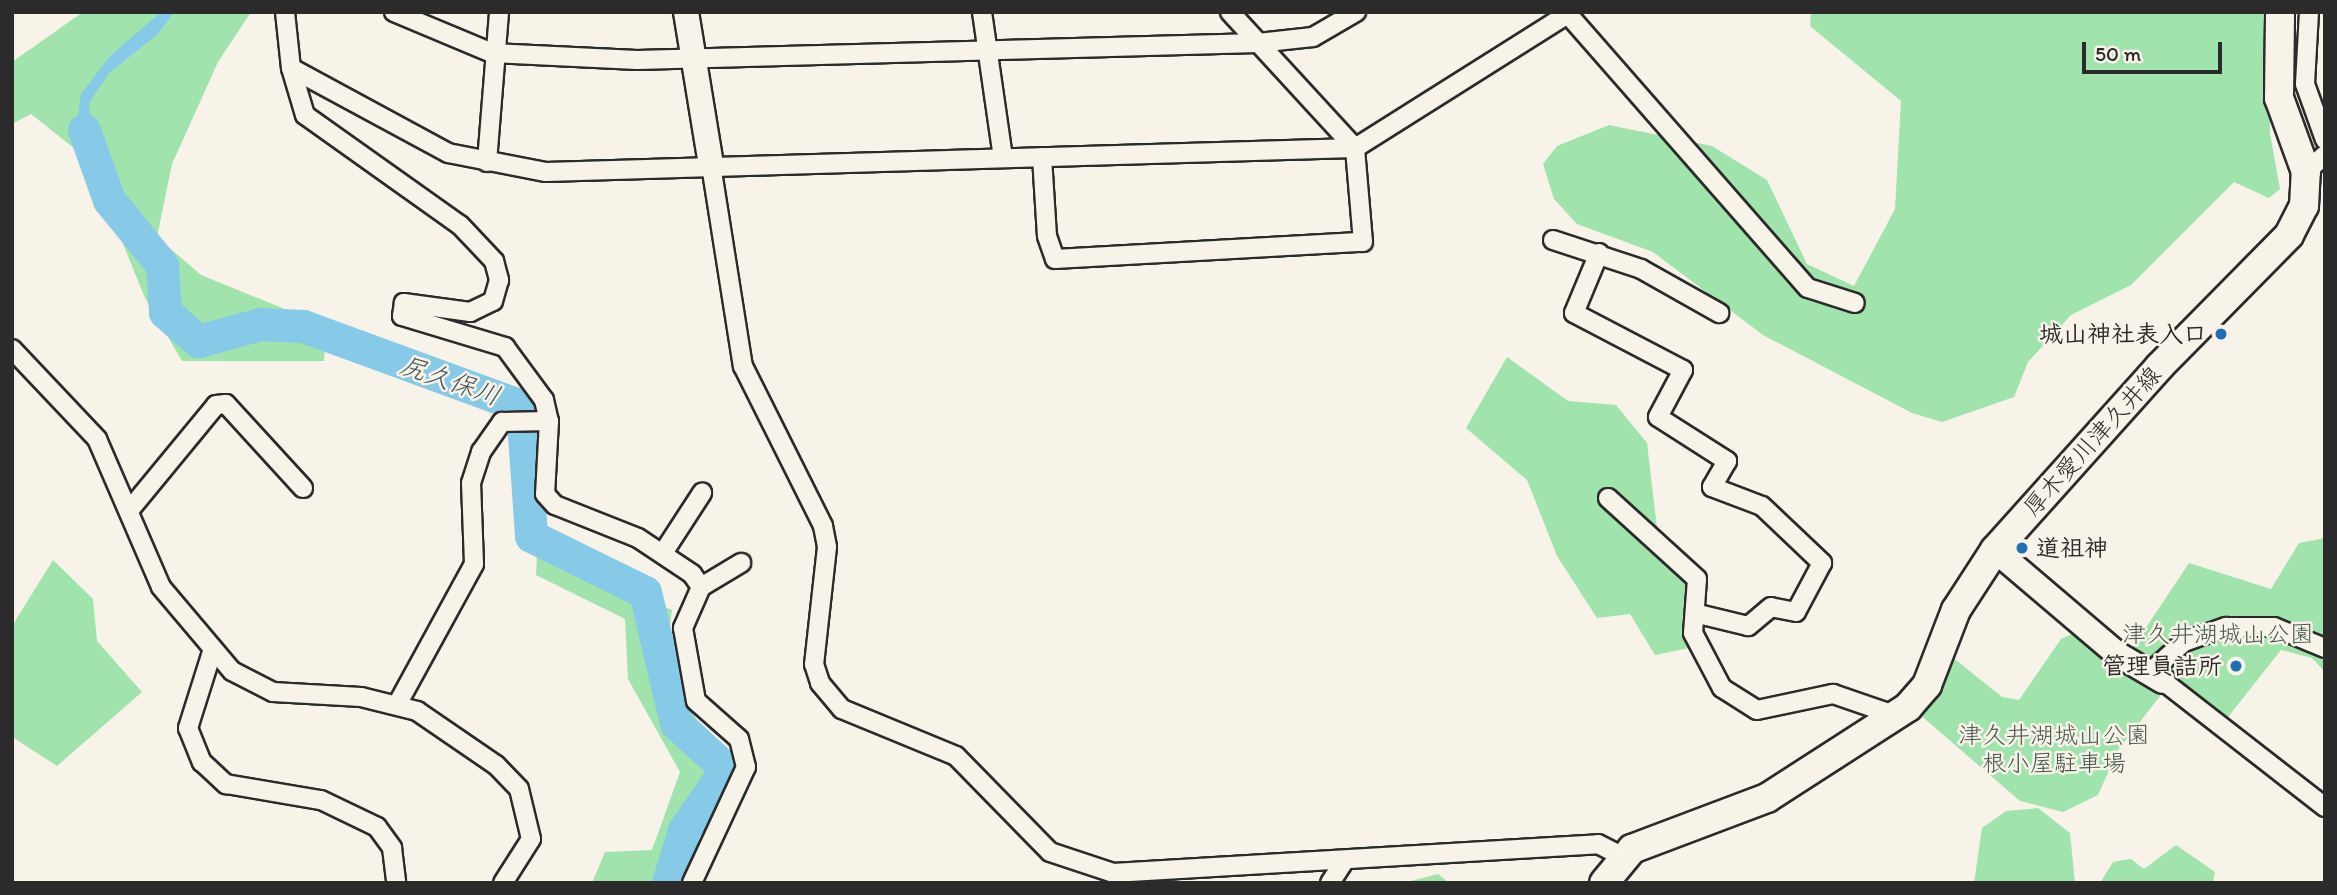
<!DOCTYPE html>
<html>
<head>
<meta charset="utf-8">
<style>
	body { margin:0 }
	#map { position:relative; width:2337px; height:895px; overflow:hidden; background:#f7f3e8; font-family:Itim,"Klee One",sans-serif }
	div>[style] { position:absolute }
	.green>* { inset:0; background:#a0e3ad }
	.water>* { inset:0; background:#86cae7 }
	.river>* { height:33px; margin:-16.5px; padding:0 16.5px; transform-origin:16.5px; border-radius:16.5px; background:#86cae7 }
	.roads { filter:drop-shadow(2px 0 #2b2b2b) drop-shadow(-2px 0 #2b2b2b) drop-shadow(0 2px #2b2b2b) drop-shadow(0 -2px #2b2b2b) }
	.street>* { height:18px; margin:-9px; padding:0 9px; transform-origin:9px; border-radius:9px; background:#f7f3e8 }
	.secondary>* { height:24px; margin:-12px; padding:0 12px; transform-origin:12px; border-radius:12px; background:#f7f3e8 }
	.primary>* { height:28px; margin:-14px; padding:0 14px; transform-origin:14px; border-radius:14px; background:#f7f3e8 }
	.dots>* { width:19px; height:19px; translate:-50% -50%; box-sizing:border-box; border:4px solid #f7f3e8; border-radius:50% }
	span { translate:-50% -50%; white-space:nowrap; text-align:center; line-height:1.15; -webkit-text-stroke:5px #f7f3e8; paint-order:stroke }
	.poi-label { font-size:24px; color:#2b2b2b; font-weight:700 }
	.right { translate:-100% -50%; text-align:right }
	.left { translate:0 -50%; text-align:left }
	.street-label { font-size:24px; color:#2b2b2b }
	.park-label { font-size:24px; color:#48594c }
	.water-label { font-size:26px; color:#42535a; font-style:italic }
	.frame { position:absolute; inset:0; border:14px solid #2b2b2b; pointer-events:none }
	.scale { position:absolute; left:2082px; top:42px; width:140px; height:32px; box-sizing:border-box; border:4px solid #2b2b2b; border-top:0; padding-left:9px; font-size:21px; line-height:24px; white-space:nowrap; color:#2b2b2b; -webkit-text-stroke:5px #f7f3e8; paint-order:stroke }
</style>
</head>
<body>
<div id="map">
	<div class="green">
		<i style="clip-path:polygon(83px 12px,251px 12px,218px 62px,172px 164px,157px 237px,201px 275px,326px 326px,324px 361px,182px 361px,145px 298px,89px 160px,31px 114px,12px 124px,12px 62px)"></i>
		<i style="clip-path:polygon(1811px 12px,2270px 12px,2270px 133px,2280px 189px,2269px 198px,2234px 182px,2131px 285px,2071px 315px,2028px 362px,2014px 397px,1942px 422px,1912px 413px,1763px 335px,1653px 252px,1577px 224px,1554px 199px,1543px 164px,1557px 146px,1609px 125px,1712px 146px,1767px 180px,1807px 264px,1854px 286px,1895px 209px,1901px 101px,1810px 26px)"></i>
		<i style="clip-path:polygon(1507px 357px,1568px 401px,1616px 405px,1647px 443px,1659px 545px,1691px 582px,1694px 647px,1655px 655px,1630px 614px,1597px 618px,1557px 556px,1527px 480px,1466px 428px)"></i>
		<i style="clip-path:polygon(2325px 538px,2325px 672px,2312px 658px,2281px 650px,2228px 717px,2133px 647px,2189px 563px,2271px 589px,2299px 543px)"></i>
		<i style="clip-path:polygon(537px 554px,672px 610px,665px 662px,720px 763px,675px 883px,592px 883px,605px 852px,652px 850px,680px 772px,628px 679px,625px 619px,536px 575px)"></i>
		<i style="clip-path:polygon(53px 560px,93px 599px,97px 641px,142px 692px,57px 766px,12px 737px,12px 626px)"></i>
		<i style="clip-path:polygon(2072px 634px,2138px 681px,2164px 691px,2118px 750px,2098px 795px,2063px 812px,2020px 801px,1918px 713px,1951px 656px,2002px 697px,2019px 700px,2061px 639px)"></i>
		<i style="clip-path:polygon(2038px 808px,2070px 833px,2075px 883px,1974px 883px,1982px 828px,2006px 811px)"></i>
		<i style="clip-path:polygon(2176px 845px,2215px 872px,2213px 883px,2100px 883px,2113px 862px,2131px 859px,2144px 869px)"></i>
		<i style="clip-path:polygon(1438px 874px,1449px 883px,1403px 883px)"></i>
	</div>
	<div class="water">
		<i style="clip-path:polygon(161px 12px,174px 12px,158px 34px,109px 73px,89px 103px,93px 143px,104px 170px,94px 175px,77px 123px,81px 94px,110px 56px)"></i>
	</div>
	<div class="river">
		<i style="left:84px;top:130px;width:74px;rotate:70.3deg"></i>
		<i style="left:109px;top:200px;width:84px;rotate:50.8deg"></i>
		<i style="left:162px;top:265px;width:47px;rotate:86.3deg"></i>
		<i style="left:165px;top:312px;width:44px;rotate:41.3deg"></i>
		<i style="left:198px;top:341px;width:64px;rotate:-15.3deg"></i>
		<i style="left:260px;top:324px;width:43px;rotate:2.7deg"></i>
		<i style="left:303px;top:326px;width:233px;rotate:20.1deg"></i>
		<i style="left:522px;top:406px;width:130px;rotate:86deg"></i>
		<i style="left:531px;top:536px;width:127px;rotate:26.2deg"></i>
		<i style="left:645px;top:592px;width:135px;rotate:76.7deg"></i>
		<i style="left:676px;top:723px;width:68px;rotate:42.6deg"></i>
		<i style="left:726px;top:769px;width:74px;rotate:124.5deg"></i>
		<i style="left:684px;top:830px;width:55px;rotate:106.8deg"></i>
	</div>
	<div class="roads">
		<div class="street">
			<i style="left:285px;top:12px;width:56px;rotate:83.9deg"></i>
			<i style="left:291px;top:68px;width:179px;rotate:28.4deg"></i>
			<i style="left:448px;top:153px;width:100px;rotate:11deg"></i>
			<i style="left:546px;top:172px;width:809px;rotate:-1.7deg"></i>
			<i style="left:1355px;top:148px;width:252px;rotate:-32.2deg"></i>
			<i style="left:394px;top:12px;width:106px;rotate:22.7deg"></i>
			<i style="left:492px;top:53px;width:145px;rotate:2.8deg"></i>
			<i style="left:637px;top:60px;width:621px;rotate:-1.57deg"></i>
			<i style="left:1258px;top:43px;width:55px;rotate:-6.2deg"></i>
			<i style="left:1313px;top:37px;width:50px;rotate:-30.2deg"></i>
			<i style="left:982px;top:12px;width:147px;rotate:81.8deg"></i>
			<i style="left:1566px;top:12px;width:367px;rotate:48.8deg"></i>
			<i style="left:1808px;top:288px;width:49px;rotate:17.7deg"></i>
			<i style="left:2309px;top:12px;width:72px;rotate:93.2deg"></i>
			<i style="left:2305px;top:84px;width:59px;rotate:70.3deg"></i>
			<i style="left:291px;top:68px;width:49px;rotate:73.4deg"></i>
			<i style="left:305px;top:115px;width:190px;rotate:35.4deg"></i>
			<i style="left:460px;top:225px;width:50px;rotate:46.6deg"></i>
			<i style="left:494px;top:261px;width:20px;rotate:75deg"></i>
			<i style="left:499px;top:280px;width:22px;rotate:106deg"></i>
			<i style="left:493px;top:301px;width:25px;rotate:154deg"></i>
			<i style="left:470px;top:312px;width:67px;rotate:-172.2deg"></i>
			<i style="left:404px;top:303px;width:13px;rotate:99deg"></i>
			<i style="left:402px;top:316px;width:108px;rotate:16.8deg"></i>
			<i style="left:505px;top:347px;width:66px;rotate:53.7deg"></i>
			<i style="left:544px;top:400px;width:22px;rotate:77deg"></i>
			<i style="left:549px;top:421px;width:73px;rotate:93.1deg"></i>
			<i style="left:545px;top:494px;width:15px;rotate:48deg"></i>
			<i style="left:555px;top:505px;width:89px;rotate:21.7deg"></i>
			<i style="left:638px;top:538px;width:65px;rotate:33.7deg"></i>
			<i style="left:692px;top:574px;width:16px;rotate:55deg"></i>
			<i style="left:701px;top:587px;width:45px;rotate:113.7deg"></i>
			<i style="left:683px;top:628px;width:74px;rotate:79.9deg"></i>
			<i style="left:696px;top:701px;width:57px;rotate:41.5deg"></i>
			<i style="left:739px;top:739px;width:29px;rotate:76deg"></i>
			<i style="left:746px;top:767px;width:128px;rotate:115deg"></i>
			<i style="left:1042px;top:157px;width:79px;rotate:86.4deg"></i>
			<i style="left:1047px;top:236px;width:24px;rotate:71deg"></i>
			<i style="left:1055px;top:259px;width:308px;rotate:-3.2deg"></i>
			<i style="left:1363px;top:242px;width:94px;rotate:-94.9deg"></i>
			<i style="left:1355px;top:148px;width:185px;rotate:-132.6deg"></i>
			<i style="left:487px;top:162px;width:150px;rotate:-85.4deg"></i>
			<i style="left:711px;top:165px;width:204px;rotate:81deg"></i>
			<i style="left:743px;top:366px;width:179px;rotate:63.4deg"></i>
			<i style="left:823px;top:526px;width:21px;rotate:79deg"></i>
			<i style="left:827px;top:547px;width:118px;rotate:96.3deg"></i>
			<i style="left:814px;top:664px;width:20px;rotate:72deg"></i>
			<i style="left:820px;top:683px;width:34px;rotate:50deg"></i>
			<i style="left:842px;top:709px;width:123px;rotate:22.4deg"></i>
			<i style="left:956px;top:756px;width:134px;rotate:45.6deg"></i>
			<i style="left:1050px;top:852px;width:66px;rotate:18.4deg"></i>
			<i style="left:1113px;top:873px;width:486px;rotate:-3.4deg"></i>
			<i style="left:1598px;top:844px;width:27px;rotate:27deg"></i>
			<i style="left:2306px;top:172px;width:25px;rotate:-42deg"></i>
			<i style="left:1553px;top:240px;width:93px;rotate:18.2deg"></i>
			<i style="left:1641px;top:269px;width:90px;rotate:29.4deg"></i>
			<i style="left:1599px;top:253px;width:65px;rotate:112.6deg"></i>
			<i style="left:1574px;top:313px;width:123px;rotate:27.6deg"></i>
			<i style="left:1683px;top:370px;width:53px;rotate:118deg"></i>
			<i style="left:1658px;top:417px;width:82px;rotate:32.5deg"></i>
			<i style="left:1727px;top:461px;width:30px;rotate:120deg"></i>
			<i style="left:1712px;top:487px;width:53px;rotate:20.8deg"></i>
			<i style="left:1762px;top:506px;width:83px;rotate:43.5deg"></i>
			<i style="left:1822px;top:563px;width:55px;rotate:118deg"></i>
			<i style="left:1796px;top:612px;width:25px;rotate:-169deg"></i>
			<i style="left:1771px;top:607px;width:30px;rotate:140deg"></i>
			<i style="left:1748px;top:626px;width:51px;rotate:-166.5deg"></i>
			<i style="left:12px;top:349px;width:124px;rotate:46.6deg"></i>
			<i style="left:97px;top:439px;width:161px;rotate:66.6deg"></i>
			<i style="left:161px;top:587px;width:110px;rotate:49.8deg"></i>
			<i style="left:232px;top:671px;width:46px;rotate:27.1deg"></i>
			<i style="left:273px;top:692px;width:88px;rotate:3.3deg"></i>
			<i style="left:361px;top:697px;width:58px;rotate:14deg"></i>
			<i style="left:417px;top:711px;width:96px;rotate:34.4deg"></i>
			<i style="left:496px;top:765px;width:33px;rotate:46deg"></i>
			<i style="left:519px;top:789px;width:51px;rotate:76.5deg"></i>
			<i style="left:531px;top:839px;width:52px;rotate:122.5deg"></i>
			<i style="left:1608px;top:498px;width:120px;rotate:42.3deg"></i>
			<i style="left:1697px;top:579px;width:54px;rotate:94.2deg"></i>
			<i style="left:1693px;top:633px;width:62px;rotate:62.2deg"></i>
			<i style="left:1722px;top:688px;width:41px;rotate:32.2deg"></i>
			<i style="left:1757px;top:710px;width:78px;rotate:-11.9deg"></i>
			<i style="left:1833px;top:694px;width:68px;rotate:19deg"></i>
			<i style="left:132px;top:507px;width:132px;rotate:-50.5deg"></i>
			<i style="left:216px;top:405px;width:10px;rotate:-6deg"></i>
			<i style="left:226px;top:404px;width:114px;rotate:47.5deg"></i>
			<i style="left:663px;top:553px;width:72px;rotate:-57deg"></i>
			<i style="left:701px;top:587px;width:47px;rotate:-31deg"></i>
			<i style="left:212px;top:652px;width:80px;rotate:107.5deg"></i>
			<i style="left:188px;top:728px;width:37px;rotate:68deg"></i>
			<i style="left:202px;top:762px;width:33px;rotate:43deg"></i>
			<i style="left:226px;top:784px;width:96px;rotate:9.6deg"></i>
			<i style="left:321px;top:800px;width:62px;rotate:25.7deg"></i>
			<i style="left:377px;top:827px;width:26px;rotate:54deg"></i>
			<i style="left:392px;top:848px;width:35px;rotate:83deg"></i>
			<i style="left:2155px;top:668px;width:39px;rotate:-42deg"></i>
			<i style="left:2184px;top:642px;width:45px;rotate:-19.7deg"></i>
			<i style="left:2226px;top:627px;width:48px"></i>
			<i style="left:2274px;top:627px;width:55px;rotate:22.4deg"></i>
			<i style="left:2163px;top:681px;width:205px;rotate:37.9deg"></i>
			<i style="left:398px;top:703px;width:158px;rotate:-61.3deg"></i>
			<i style="left:474px;top:564px;width:81px;rotate:-92.1deg"></i>
			<i style="left:471px;top:483px;width:33px;rotate:-72deg"></i>
			<i style="left:481px;top:452px;width:37px;rotate:-55deg"></i>
			<i style="left:502px;top:422px;width:47px;rotate:-1.2deg"></i>
			<i style="left:1330px;top:883px;width:27px;rotate:-57deg"></i>
		</div>
		<div class="secondary">
			<i style="left:686px;top:12px;width:155px;rotate:80.7deg"></i>
			<i style="left:1995px;top:550px;width:160px;rotate:40.4deg"></i>
			<i style="left:2117px;top:654px;width:53px;rotate:30.4deg"></i>
		</div>
		<div class="primary">
			<i style="left:1604px;top:883px;width:44px;rotate:-50.5deg"></i>
			<i style="left:1632px;top:849px;width:144px;rotate:-20.7deg"></i>
			<i style="left:1767px;top:798px;width:168px;rotate:-32.8deg"></i>
			<i style="left:1908px;top:707px;width:29px;rotate:-49deg"></i>
			<i style="left:1927px;top:685px;width:80px;rotate:-68.9deg"></i>
			<i style="left:1956px;top:610px;width:72px;rotate:-57deg"></i>
			<i style="left:1995px;top:550px;width:246px;rotate:-48.1deg"></i>
			<i style="left:2159px;top:367px;width:185px;rotate:-45.4deg"></i>
			<i style="left:2289px;top:235px;width:33px;rotate:-63deg"></i>
			<i style="left:2304px;top:206px;width:34px;rotate:-87deg"></i>
			<i style="left:2306px;top:172px;width:79px;rotate:-110deg"></i>
			<i style="left:2279px;top:98px;width:86px;rotate:-89.3deg"></i>
		</div>
	</div>
	<div class="dots">
		<i style="left:2221px;top:334px;background:#1f6fb2"></i>
		<i style="left:2022px;top:548px;background:#1f6fb2"></i>
		<i style="left:2236px;top:666px;background:#1f6fb2"></i>
	</div>
	<div class="poi-label">
		<span class="right" style="left:2207px;top:334px">城山神社表入口</span>
		<span class="left" style="left:2036px;top:548px">道祖神</span>
		<span class="right" style="left:2222px;top:666px">管理員詰所</span>
	</div>
	<div class="street-label">
		<span style="left:2092px;top:441px;rotate:-48deg">厚木愛川津久井線</span>
	</div>
	<div class="park-label">
		<span style="left:2218px;top:634px">津久井湖城山公園</span>
		<span style="left:2054px;top:749px">津久井湖城山公園<br>根小屋駐車場</span>
	</div>
	<div class="water-label">
		<span style="left:450px;top:381px;rotate:19deg">尻久保川</span>
	</div>
	<div class="frame"></div>
	<div class="scale">50 m</div>
</div>
</body>
</html>
